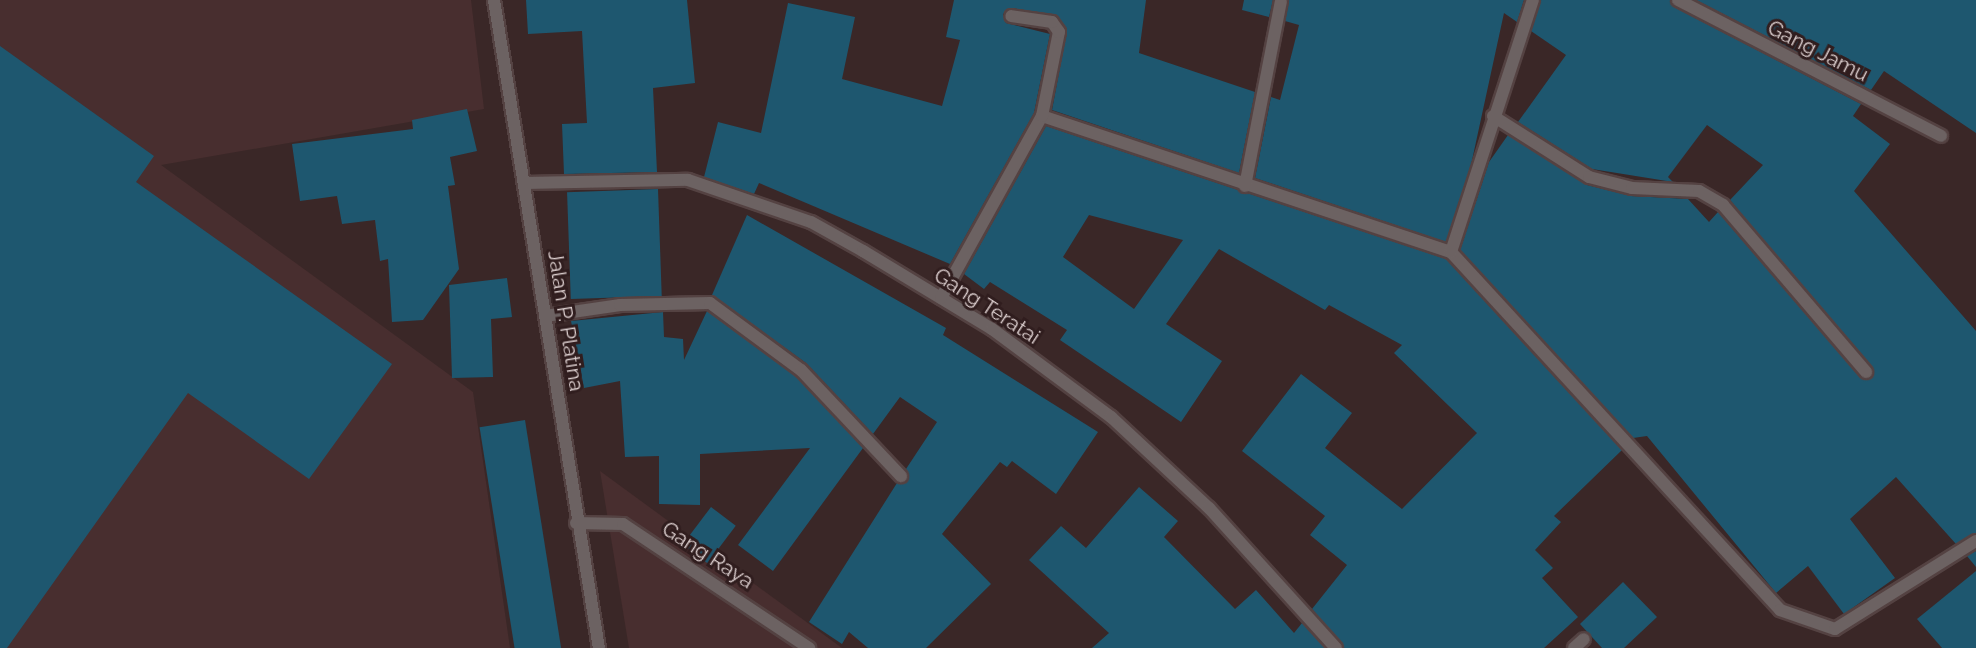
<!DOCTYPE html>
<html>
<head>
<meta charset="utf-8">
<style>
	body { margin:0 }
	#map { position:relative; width:1976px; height:648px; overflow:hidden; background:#3a2727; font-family:Raleway,sans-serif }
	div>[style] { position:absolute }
	.built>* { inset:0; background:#482e2f }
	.building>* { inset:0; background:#1e576f; transform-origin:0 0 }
	.roads { filter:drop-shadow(2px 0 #544242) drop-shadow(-2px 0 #544242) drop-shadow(0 2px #544242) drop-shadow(0 -2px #544242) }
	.minor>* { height:12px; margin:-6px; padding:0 6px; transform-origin:6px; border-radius:6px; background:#6c6262 }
	.tertiary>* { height:12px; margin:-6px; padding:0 6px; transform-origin:6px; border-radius:6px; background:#6c6262 }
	span { translate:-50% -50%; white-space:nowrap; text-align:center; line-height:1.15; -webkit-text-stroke:6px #301d1e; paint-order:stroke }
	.street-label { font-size:21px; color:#dccfcf }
</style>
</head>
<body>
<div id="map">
	<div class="built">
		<i style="clip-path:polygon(0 0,471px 0,484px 109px,161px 165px,473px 392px,510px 648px,0 648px)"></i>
		<i style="clip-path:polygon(600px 471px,842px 648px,629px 648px)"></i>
	</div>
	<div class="building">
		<i style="clip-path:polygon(526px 0,687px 0,695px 83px,653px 88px,657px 172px,564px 174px,562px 124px,587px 123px,582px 31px,528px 34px)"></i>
		<i style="clip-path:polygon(954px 0,1146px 0,1139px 53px,1255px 92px,1239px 173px,1052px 110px,1067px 30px,1056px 15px,1012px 8px,1003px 14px,1006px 23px,1050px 34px,1034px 113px,950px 264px,759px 183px,754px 194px,704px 177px,718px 122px,761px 133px,788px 3px,855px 17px,842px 79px,942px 106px,960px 40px,946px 37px)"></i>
		<i style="clip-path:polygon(1244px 0,1273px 0,1269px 17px,1242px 10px)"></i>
		<i style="clip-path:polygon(1289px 0,1524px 0,1517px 22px,1504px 13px,1471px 165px,1446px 242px,1255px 178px,1271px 97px,1280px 100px,1299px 25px,1285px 21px)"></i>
		<i style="clip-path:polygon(1541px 0,1670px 0,1674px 7px,1861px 104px,1853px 116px,1890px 144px,1854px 191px,1976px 331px,1976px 533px,1956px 544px,1896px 477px,1850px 519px,1895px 578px,1844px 614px,1808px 566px,1776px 593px,1647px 436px,1633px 438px,1460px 250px,1489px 162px,1508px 135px,1587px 185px,1631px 196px,1688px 199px,1709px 222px,1718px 212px,1860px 377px,1868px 380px,1874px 374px,1730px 200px,1763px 165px,1707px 125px,1668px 177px,1673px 182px,1592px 169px,1518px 122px,1566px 55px,1531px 31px)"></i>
		<i style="clip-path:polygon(1696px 0,1976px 0,1976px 133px,1884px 71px,1871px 90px)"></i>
		<i style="clip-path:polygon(0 46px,154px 156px,136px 182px,392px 364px,309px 479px,188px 393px,7px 648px,0 648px)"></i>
		<i style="clip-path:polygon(467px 109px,477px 151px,450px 157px,455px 185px,448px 186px,459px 269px,423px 320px,392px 322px,388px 259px,380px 261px,375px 220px,342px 224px,337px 196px,300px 201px,292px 144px,413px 129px,412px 120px)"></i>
		<i style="clip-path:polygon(evenodd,1046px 126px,1446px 259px,1622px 450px,1554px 516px,1561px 522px,1535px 550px,1553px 568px,1542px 578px,1578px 617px,1544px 648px,1344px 648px,1312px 609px,1347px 565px,1310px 535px,1325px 516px,1242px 451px,1301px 374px,1352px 413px,1325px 448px,1402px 509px,1477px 433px,1394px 353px,1402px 345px,1329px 305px,1325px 310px,1219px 249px,1166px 324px,1222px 361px,1181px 422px,1060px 340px,1067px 330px,990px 282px,984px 289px,964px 274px,1046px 126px,1089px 215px,1183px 240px,1134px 309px,1063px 257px,1089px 215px)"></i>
		<i style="left:658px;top:189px;width:107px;height:91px;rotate:88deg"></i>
		<i style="clip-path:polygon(747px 215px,946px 328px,943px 335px,1098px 432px,1056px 494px,1012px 461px,1007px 467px,1000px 462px,942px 534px,991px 584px,926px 648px,868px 648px,849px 632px,842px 644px,809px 622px,897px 483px,907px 482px,906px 469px,937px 422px,900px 397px,873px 434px,806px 363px,712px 295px)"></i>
		<i style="clip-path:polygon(507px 278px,512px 317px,491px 319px,493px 377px,452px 378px,449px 285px)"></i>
		<i style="clip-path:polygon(707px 311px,796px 376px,863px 448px,773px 571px,738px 545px,810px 448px,700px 454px,700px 505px,659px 504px,659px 456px,625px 457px,620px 381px,584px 388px,571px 321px,663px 312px,664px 337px,683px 339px,684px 360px)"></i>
		<i style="left:525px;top:420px;width:231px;height:46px;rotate:81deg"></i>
		<i style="clip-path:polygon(1139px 487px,1178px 521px,1164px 537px,1235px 609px,1256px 590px,1294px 633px,1302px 623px,1325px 648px,1092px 648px,1109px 633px,1029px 560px,1061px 526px,1086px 548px)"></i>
		<i style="left:711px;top:507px;width:31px;height:47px;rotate:37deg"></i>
		<i style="clip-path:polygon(1976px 551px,1976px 567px,1967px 556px)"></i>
		<i style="clip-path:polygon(1976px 571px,1976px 648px,1942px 648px,1917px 619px)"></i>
		<i style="clip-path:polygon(1623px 582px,1657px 617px,1624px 648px,1602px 648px,1580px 624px)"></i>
	</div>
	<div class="roads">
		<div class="minor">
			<i style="left:1678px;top:0;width:296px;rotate:27.3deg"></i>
			<i style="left:1042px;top:116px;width:431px;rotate:18.4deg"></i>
			<i style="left:1451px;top:252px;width:486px;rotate:47.4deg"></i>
			<i style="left:1780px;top:610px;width:58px;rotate:19.1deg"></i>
			<i style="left:1835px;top:629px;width:166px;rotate:-32deg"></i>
			<i style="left:1493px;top:116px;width:114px;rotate:32.4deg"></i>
			<i style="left:1589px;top:177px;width:44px;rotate:14.3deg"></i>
			<i style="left:1632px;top:188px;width:67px;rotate:2.6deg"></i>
			<i style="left:1699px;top:191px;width:28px;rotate:30deg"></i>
			<i style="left:1723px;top:205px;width:220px;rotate:49.4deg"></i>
			<i style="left:525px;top:183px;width:163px;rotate:-1.1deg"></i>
			<i style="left:688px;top:180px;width:130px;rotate:18.9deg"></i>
			<i style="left:811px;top:222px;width:60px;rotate:29.1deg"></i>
			<i style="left:863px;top:251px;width:151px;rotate:31.2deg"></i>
			<i style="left:992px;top:329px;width:148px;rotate:36.5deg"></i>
			<i style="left:1111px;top:417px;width:134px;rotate:42.9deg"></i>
			<i style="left:1209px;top:508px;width:189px;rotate:47.8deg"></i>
			<i style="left:1245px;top:186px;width:188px;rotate:-79deg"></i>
			<i style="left:1451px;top:252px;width:265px;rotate:-72deg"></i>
			<i style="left:941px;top:298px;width:208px;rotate:-61deg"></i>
			<i style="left:1042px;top:116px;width:86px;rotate:-78.6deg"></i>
			<i style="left:1059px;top:32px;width:12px;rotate:-125deg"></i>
			<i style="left:1052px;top:22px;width:41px;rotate:-171.7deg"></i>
			<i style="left:545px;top:316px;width:76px;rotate:-8.3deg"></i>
			<i style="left:620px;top:305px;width:90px;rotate:-1.3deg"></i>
			<i style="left:710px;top:303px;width:113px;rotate:36.4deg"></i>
			<i style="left:801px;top:370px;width:146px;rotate:46.7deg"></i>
			<i style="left:576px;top:523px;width:47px;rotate:1.2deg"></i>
			<i style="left:623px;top:524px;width:224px;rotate:33.7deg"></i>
			<i style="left:1574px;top:648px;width:13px;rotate:-42deg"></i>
		</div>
		<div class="tertiary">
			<i style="left:494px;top:0;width:656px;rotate:80.8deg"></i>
		</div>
	</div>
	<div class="street-label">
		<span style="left:1818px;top:51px;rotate:27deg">Gang Jamu</span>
		<span style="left:987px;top:306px;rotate:33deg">Gang Teratai</span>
		<span style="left:566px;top:321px;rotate:81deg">Jalan P. Platina</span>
		<span style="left:708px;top:555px;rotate:33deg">Gang Raya</span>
	</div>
</div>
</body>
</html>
